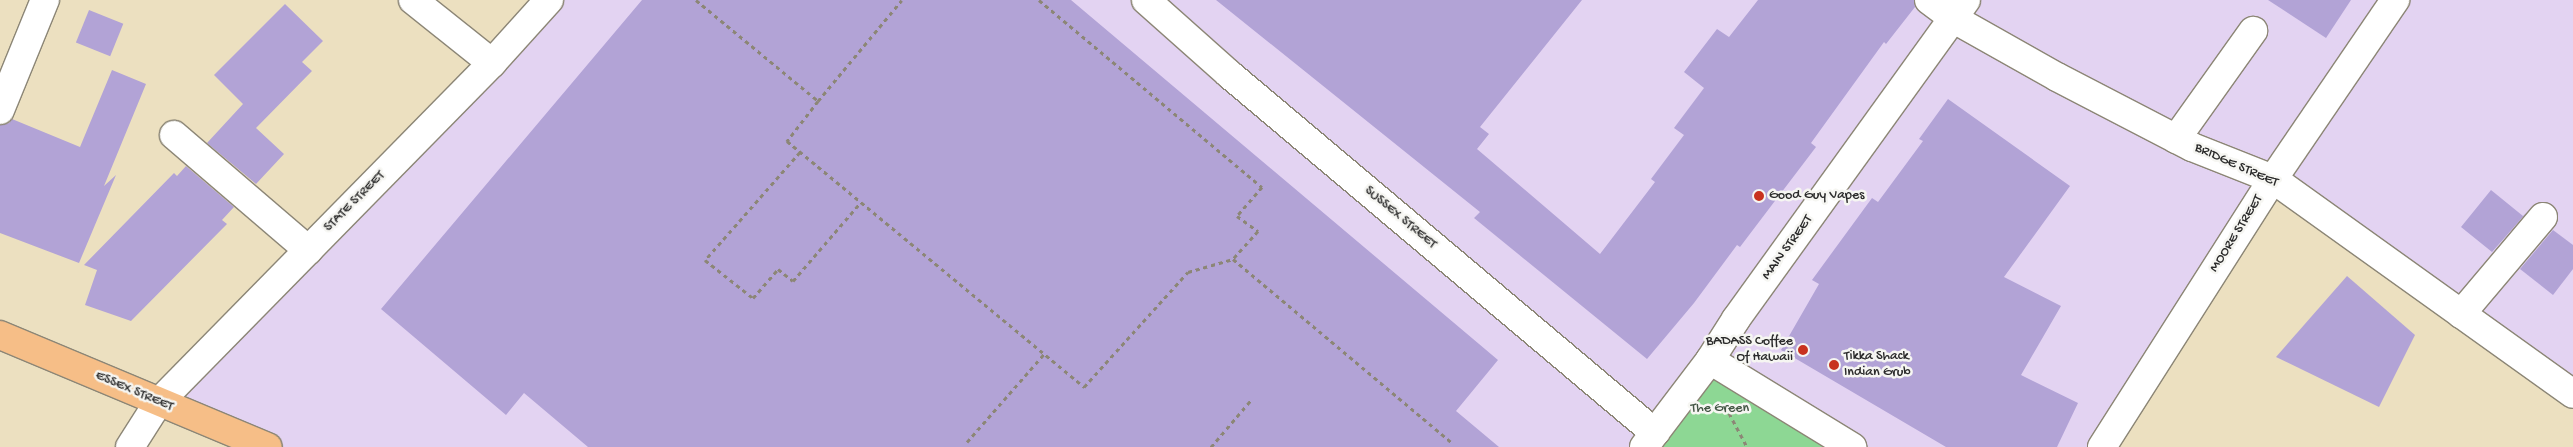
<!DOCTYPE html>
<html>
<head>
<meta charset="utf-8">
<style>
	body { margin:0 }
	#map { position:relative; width:2573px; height:447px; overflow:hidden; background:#ece0c0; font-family:"Gochi Hand",sans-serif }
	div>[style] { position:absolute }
	.built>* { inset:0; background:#e3d3f2 }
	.green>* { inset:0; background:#8dd794 }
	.building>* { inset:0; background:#b2a3d6; transform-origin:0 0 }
	.path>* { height:3px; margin-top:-1.5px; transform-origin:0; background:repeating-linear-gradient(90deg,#8c8676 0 4px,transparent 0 8px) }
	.roads { filter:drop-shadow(1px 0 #8c8676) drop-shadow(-1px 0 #8c8676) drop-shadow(0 1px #8c8676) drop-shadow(0 -1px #8c8676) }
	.minor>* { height:28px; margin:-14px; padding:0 14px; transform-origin:14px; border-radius:14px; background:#fff }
	.major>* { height:28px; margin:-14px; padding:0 14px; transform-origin:14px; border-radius:14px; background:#f6be87 }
	.dots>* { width:14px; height:14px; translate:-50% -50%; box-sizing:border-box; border:2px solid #f6f6f2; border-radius:50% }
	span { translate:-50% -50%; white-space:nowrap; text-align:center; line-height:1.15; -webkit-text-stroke:5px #f6f6f2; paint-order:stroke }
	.street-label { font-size:14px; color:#2b2b2b }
	.poi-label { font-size:14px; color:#2b2b2b }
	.left { translate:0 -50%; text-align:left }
	.right { translate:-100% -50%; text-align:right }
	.park-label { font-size:14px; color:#445645 }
</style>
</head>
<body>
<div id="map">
	<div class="built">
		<i style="clip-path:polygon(563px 0,2573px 0,2573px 394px,2273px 179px,2102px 447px,268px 447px,158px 403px,492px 63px)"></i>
	</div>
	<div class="green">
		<i style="clip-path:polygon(1710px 360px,1852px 447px,1644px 447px)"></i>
	</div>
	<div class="building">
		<i style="clip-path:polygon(642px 0,1071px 0,1498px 360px,1456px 411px,1499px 447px,588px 447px,524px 393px,506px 415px,381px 309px)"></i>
		<i style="clip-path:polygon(1216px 0,1582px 0,1480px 127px,1489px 134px,1477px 149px,1600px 254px,1655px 182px,1651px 179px,1684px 135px,1674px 128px,1704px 88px,1684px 72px,1717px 29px,1729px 37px,1758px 0,1914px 0,1915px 7px,1886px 44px,1884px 42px,1811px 143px,1816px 147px,1740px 247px,1737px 245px,1694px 303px,1647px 359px,1474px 218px,1480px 212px)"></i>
		<i style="clip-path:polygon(2268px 0,2351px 0,2326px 38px)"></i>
		<i style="clip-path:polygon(285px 4px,323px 41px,302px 62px,312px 71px,256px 128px,284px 154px,256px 184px,207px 143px,243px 104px,214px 75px)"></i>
		<i style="left:89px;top:10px;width:37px;height:35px;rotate:22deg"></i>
		<i style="clip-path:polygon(112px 70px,146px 84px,104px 186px,116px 175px,79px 263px,0 233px,0 125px,9px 123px,12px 119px,80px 147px)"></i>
		<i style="clip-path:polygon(1948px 99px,2070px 186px,2004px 277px,2061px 306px,2021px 375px,2078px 403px,2057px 447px,1946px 447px,1781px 350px,1819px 284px,1812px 280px,1872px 198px,1878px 202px,1923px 141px,1919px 139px)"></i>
		<i style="clip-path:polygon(186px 166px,234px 207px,222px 220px,227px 224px,131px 321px,85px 305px,97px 270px,84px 265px,174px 173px,177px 176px)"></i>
		<i style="clip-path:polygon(2491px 190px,2523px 216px,2528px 211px,2492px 252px,2461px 227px)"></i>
		<i style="clip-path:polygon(2553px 230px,2573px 245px,2573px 269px,2553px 295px,2520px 269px)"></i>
		<i style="clip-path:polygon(2347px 276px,2415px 335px,2379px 407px,2276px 357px)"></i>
	</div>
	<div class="path">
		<i style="left:696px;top:0;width:158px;rotate:39.6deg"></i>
		<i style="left:818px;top:101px;width:131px;rotate:-50.3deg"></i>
		<i style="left:1039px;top:0;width:291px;rotate:40deg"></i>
		<i style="left:1262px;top:187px;width:38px;rotate:131deg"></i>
		<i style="left:1237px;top:216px;width:26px;rotate:36deg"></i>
		<i style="left:1258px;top:231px;width:38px;rotate:132deg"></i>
		<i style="left:1233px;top:259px;width:286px;rotate:40deg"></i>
		<i style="left:818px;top:101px;width:51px;rotate:127.8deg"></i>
		<i style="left:787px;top:141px;width:386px;rotate:39.6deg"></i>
		<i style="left:1084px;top:387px;width:155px;rotate:-47.9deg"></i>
		<i style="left:1188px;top:272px;width:47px;rotate:-16.1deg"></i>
		<i style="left:800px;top:152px;width:144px;rotate:131.3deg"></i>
		<i style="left:705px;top:260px;width:61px;rotate:38.4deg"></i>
		<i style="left:753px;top:298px;width:38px;rotate:-49deg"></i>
		<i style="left:778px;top:269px;width:19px;rotate:39deg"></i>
		<i style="left:793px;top:281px;width:104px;rotate:-49.3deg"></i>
		<i style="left:1729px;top:413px;width:38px;rotate:62deg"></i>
		<i style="left:967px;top:442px;width:117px;rotate:-48.8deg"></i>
		<i style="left:1211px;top:447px;width:63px;rotate:-49.5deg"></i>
	</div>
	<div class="roads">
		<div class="minor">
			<i style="left:413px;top:0;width:101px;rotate:38.6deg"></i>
			<i style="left:1146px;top:0;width:111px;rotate:41.7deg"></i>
			<i style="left:1229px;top:74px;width:557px;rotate:40.12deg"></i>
			<i style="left:1929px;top:0;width:31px;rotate:37deg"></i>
			<i style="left:1954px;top:19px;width:118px;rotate:29.4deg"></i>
			<i style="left:2057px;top:77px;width:152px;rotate:27.4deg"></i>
			<i style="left:2192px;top:147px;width:87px;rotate:21.6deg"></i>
			<i style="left:2273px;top:179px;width:369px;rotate:35.6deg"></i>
			<i style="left:0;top:110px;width:119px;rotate:-67.8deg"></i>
			<i style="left:174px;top:135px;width:177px;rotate:40.6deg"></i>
			<i style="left:2176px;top:139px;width:133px;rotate:-54.5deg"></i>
			<i style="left:2461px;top:314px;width:127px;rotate:-49.8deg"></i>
			<i style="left:1710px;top:360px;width:167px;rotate:31.5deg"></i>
			<i style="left:130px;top:447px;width:52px;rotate:-57.5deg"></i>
			<i style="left:158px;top:403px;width:477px;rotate:-45.5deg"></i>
			<i style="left:492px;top:63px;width:85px;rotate:-47.9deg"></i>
			<i style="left:1644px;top:447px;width:109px;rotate:-52.8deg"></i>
			<i style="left:1710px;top:360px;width:49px;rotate:-57.6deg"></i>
			<i style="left:1736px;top:319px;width:393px;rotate:-54.2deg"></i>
			<i style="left:2102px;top:447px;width:318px;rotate:-57.5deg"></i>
			<i style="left:2273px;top:179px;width:217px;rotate:-55.7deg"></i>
		</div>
		<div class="major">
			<i style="left:0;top:335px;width:290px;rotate:22.7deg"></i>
		</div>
	</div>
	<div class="dots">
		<i style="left:1759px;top:196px;background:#c8321e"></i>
		<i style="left:1803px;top:350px;background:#c8321e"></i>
		<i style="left:1834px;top:365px;background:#c8321e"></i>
	</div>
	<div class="street-label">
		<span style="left:2236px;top:166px;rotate:24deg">BRIDGE STREET</span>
		<span style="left:355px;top:202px;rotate:-45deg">STATE STREET</span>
		<span style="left:1400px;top:218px;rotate:40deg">SUSSEX STREET</span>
		<span style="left:2237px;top:234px;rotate:-58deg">MOORE STREET</span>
		<span style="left:1788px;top:248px;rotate:-54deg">MAIN STREET</span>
		<span style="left:134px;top:392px;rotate:23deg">ESSEX STREET</span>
	</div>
	<div class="poi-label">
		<span class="left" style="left:1769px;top:196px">Good Guy Vapes</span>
		<span class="right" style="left:1793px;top:350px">BADASS Coffee<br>Of Hawaii</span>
		<span class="left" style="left:1844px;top:365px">Tikka Shack<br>Indian Grub</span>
	</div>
	<div class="park-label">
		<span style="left:1720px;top:409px">The Green</span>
	</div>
</div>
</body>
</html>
